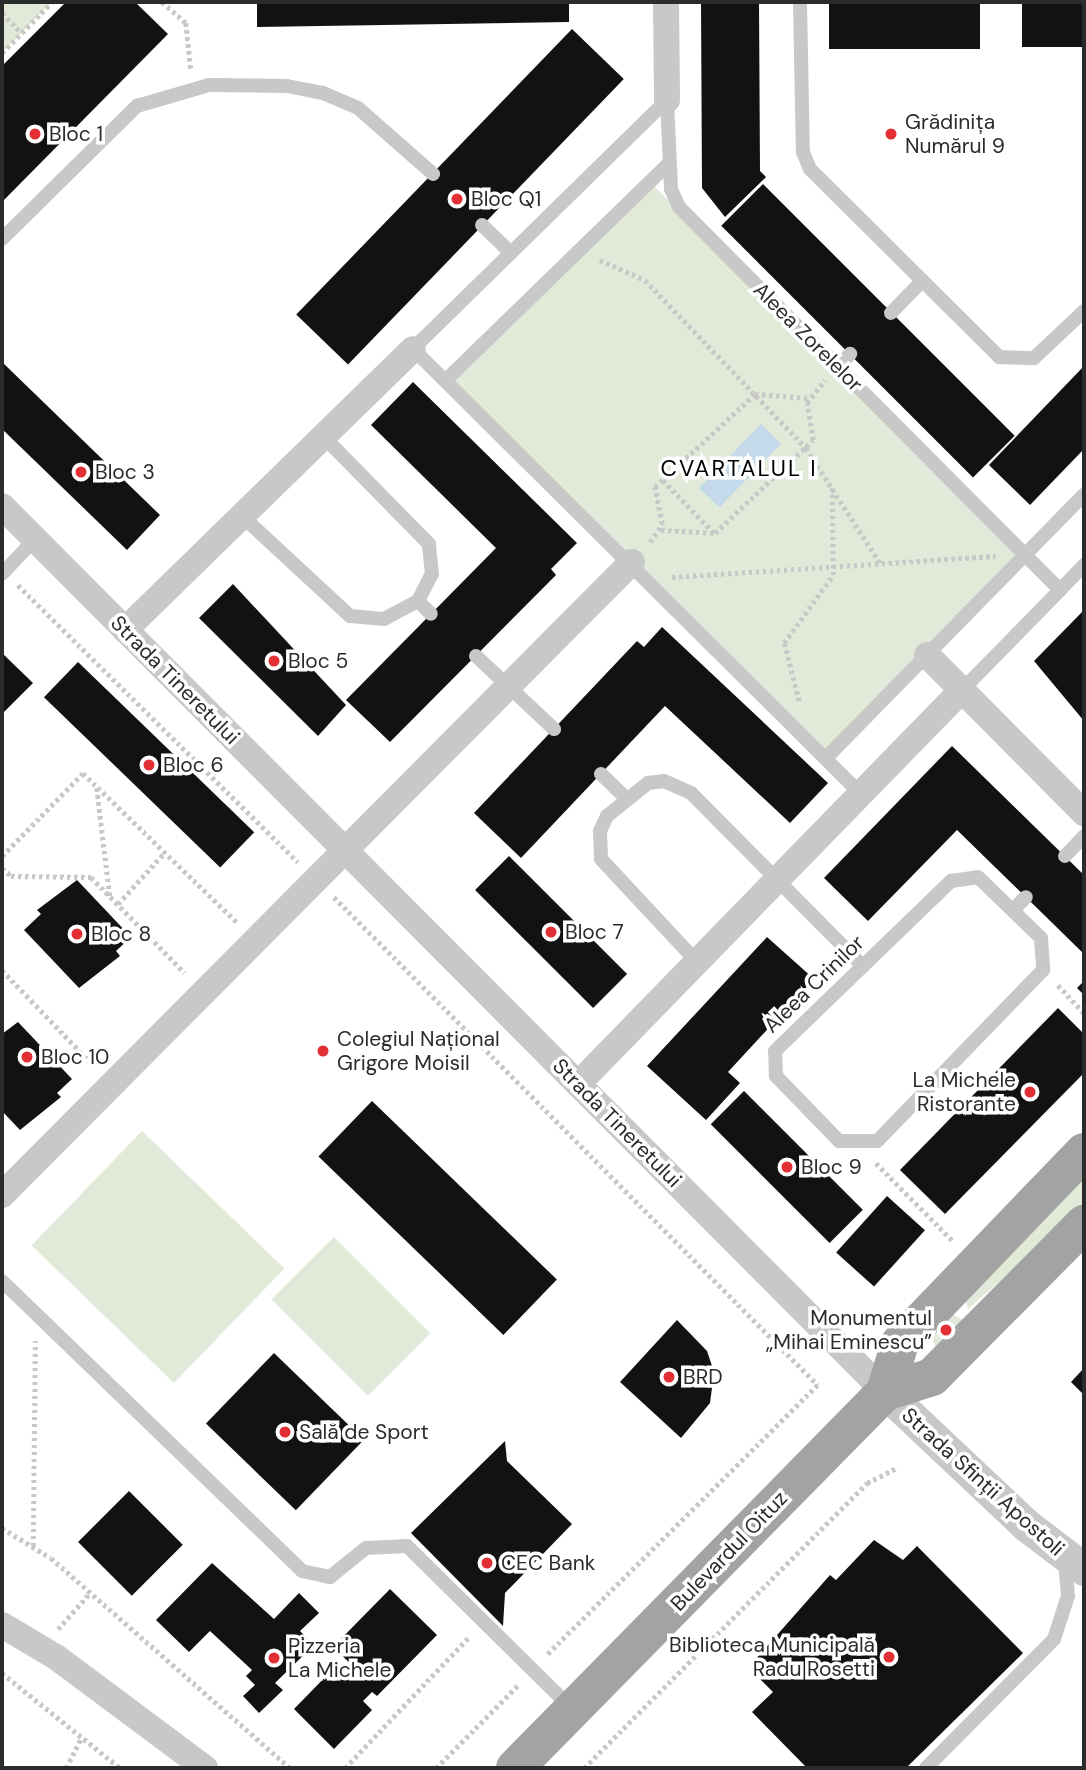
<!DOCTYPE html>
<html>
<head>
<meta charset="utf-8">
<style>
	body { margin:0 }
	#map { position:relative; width:1086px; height:1770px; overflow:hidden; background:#fff; font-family:"DM Sans",sans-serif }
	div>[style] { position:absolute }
	.green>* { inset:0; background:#e1e9d8; transform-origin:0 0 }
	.water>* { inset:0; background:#c4d9e9; transform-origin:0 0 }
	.building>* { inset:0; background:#121212; transform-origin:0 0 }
	.path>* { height:4.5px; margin-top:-2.25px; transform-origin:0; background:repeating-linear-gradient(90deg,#c8c8c8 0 3.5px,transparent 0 7px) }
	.service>* { height:14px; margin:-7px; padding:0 7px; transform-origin:7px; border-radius:7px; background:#c8c8c8 }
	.minor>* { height:26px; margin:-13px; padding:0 13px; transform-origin:13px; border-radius:13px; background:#c8c8c8 }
	.tertiary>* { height:33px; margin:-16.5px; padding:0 16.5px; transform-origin:16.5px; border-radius:16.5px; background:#c8c8c8 }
	.primary>* { height:38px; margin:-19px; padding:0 19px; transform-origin:19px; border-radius:19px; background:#a3a3a3 }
	.dots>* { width:19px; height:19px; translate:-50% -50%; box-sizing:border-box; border:4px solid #fff; border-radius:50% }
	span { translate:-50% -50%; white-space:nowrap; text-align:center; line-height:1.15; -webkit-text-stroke:7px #fff; paint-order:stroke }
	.poi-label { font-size:21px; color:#2b2b2b }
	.left { translate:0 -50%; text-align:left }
	.right { translate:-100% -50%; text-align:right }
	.street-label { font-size:21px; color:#2b2b2b }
	.neighbourhood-label { font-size:23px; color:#000; letter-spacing:2px }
	.frame { position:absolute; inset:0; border:4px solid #2b2b2b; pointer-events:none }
</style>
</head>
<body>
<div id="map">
	<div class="green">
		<i style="clip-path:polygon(2px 2px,52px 2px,2px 53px)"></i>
		<i style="left:649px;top:181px;width:529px;height:284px;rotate:45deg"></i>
		<i style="left:142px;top:1131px;width:198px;height:159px;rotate:44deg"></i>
		<i style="clip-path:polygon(1084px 1173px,1084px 1208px,968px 1309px,965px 1298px)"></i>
		<i style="left:334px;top:1237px;width:136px;height:88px;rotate:45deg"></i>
		<i style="clip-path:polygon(950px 1313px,965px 1321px,937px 1348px,931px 1339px)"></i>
	</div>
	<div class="water">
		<i style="left:761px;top:424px;width:28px;height:89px;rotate:44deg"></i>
	</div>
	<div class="building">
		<i style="clip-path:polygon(66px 2px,135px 2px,168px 34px,2px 202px,2px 66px)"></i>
		<i style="clip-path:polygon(257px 2px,569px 2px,569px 22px,257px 27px)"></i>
		<i style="clip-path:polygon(701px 2px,759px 2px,760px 171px,766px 177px,725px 217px,702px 188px)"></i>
		<i style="left:829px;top:2px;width:151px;height:47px"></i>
		<i style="left:1022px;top:2px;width:62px;height:45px"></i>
		<i style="left:572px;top:29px;width:72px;height:397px;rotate:44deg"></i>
		<i style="left:763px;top:184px;width:356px;height:59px;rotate:45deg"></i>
		<i style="clip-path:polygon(2px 362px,160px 515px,127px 550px,2px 429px)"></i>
		<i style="clip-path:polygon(1084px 366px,1084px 449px,1030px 505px,989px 465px)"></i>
		<i style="clip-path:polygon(413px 382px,577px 543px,551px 569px,556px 575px,390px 742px,346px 700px,496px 548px,371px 425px)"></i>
		<i style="clip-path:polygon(233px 584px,346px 705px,318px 736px,199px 618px)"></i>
		<i style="clip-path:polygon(1084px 610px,1084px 721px,1034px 661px)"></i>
		<i style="clip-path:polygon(662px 627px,828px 783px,790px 823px,665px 706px,521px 858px,474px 813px,637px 641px,644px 647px)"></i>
		<i style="clip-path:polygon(2px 653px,33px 683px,2px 714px)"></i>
		<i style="left:78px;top:662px;width:245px;height:49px;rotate:44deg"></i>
		<i style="clip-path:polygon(952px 746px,1084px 875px,1084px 954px,957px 830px,868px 921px,824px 878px)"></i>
		<i style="left:509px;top:856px;width:167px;height:48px;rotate:45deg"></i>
		<i style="clip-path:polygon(77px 880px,131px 937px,116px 951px,120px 956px,79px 988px,24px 930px,41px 914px,37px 910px)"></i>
		<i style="clip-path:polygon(767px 937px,814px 979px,728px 1072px,740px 1083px,706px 1120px,647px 1066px)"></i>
		<i style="clip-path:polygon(1084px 981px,1084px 995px,1077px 988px)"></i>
		<i style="clip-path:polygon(1058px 1008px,1084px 1034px,1084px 1073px,945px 1214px,900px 1170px)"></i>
		<i style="clip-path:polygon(18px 1022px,72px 1079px,57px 1093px,61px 1097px,20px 1130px,2px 1111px,2px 1034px)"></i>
		<i style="left:744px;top:1091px;width:168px;height:47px;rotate:45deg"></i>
		<i style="left:372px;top:1101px;width:257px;height:77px;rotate:44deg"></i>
		<i style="left:887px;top:1196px;width:51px;height:76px;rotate:42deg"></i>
		<i style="clip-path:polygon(677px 1320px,707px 1351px,714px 1372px,710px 1403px,681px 1438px,620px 1382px)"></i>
		<i style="left:274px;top:1353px;width:125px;height:98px;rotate:44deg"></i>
		<i style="clip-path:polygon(1084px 1368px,1084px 1395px,1071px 1382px)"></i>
		<i style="clip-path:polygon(505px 1441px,507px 1461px,572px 1524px,505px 1593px,503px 1626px,411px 1533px)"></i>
		<i style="left:129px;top:1491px;width:76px;height:72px;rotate:45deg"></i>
		<i style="clip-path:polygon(874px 1540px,903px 1560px,917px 1546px,1023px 1653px,906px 1768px,807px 1768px,752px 1712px,773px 1692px,755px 1674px,754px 1661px,830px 1575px,836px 1580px)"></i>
		<i style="clip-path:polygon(212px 1563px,274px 1619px,299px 1593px,319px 1613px,300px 1631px,314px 1645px,275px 1683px,283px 1690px,259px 1713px,243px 1696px,255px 1685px,246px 1676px,252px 1670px,210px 1631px,189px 1652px,156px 1620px)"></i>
		<i style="clip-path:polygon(390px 1589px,437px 1635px,377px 1696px,372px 1692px,363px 1701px,372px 1710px,334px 1749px,294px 1709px,334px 1668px,347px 1680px,357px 1670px,333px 1647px)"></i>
	</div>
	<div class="path">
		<i style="left:162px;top:2px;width:32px;rotate:41deg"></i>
		<i style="left:186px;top:23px;width:46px;rotate:83.8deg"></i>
		<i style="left:2px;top:13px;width:28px;rotate:46deg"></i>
		<i style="left:2px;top:53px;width:71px;rotate:-45.6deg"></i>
		<i style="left:600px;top:260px;width:49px;rotate:24deg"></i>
		<i style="left:645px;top:280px;width:233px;rotate:46.2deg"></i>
		<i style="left:806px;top:448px;width:137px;rotate:57.2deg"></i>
		<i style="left:663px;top:480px;width:74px;rotate:46.1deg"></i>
		<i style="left:661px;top:530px;width:54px;rotate:3.2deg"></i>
		<i style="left:715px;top:533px;width:135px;rotate:-43.5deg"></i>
		<i style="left:813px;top:440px;width:37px;rotate:-99deg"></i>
		<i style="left:807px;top:403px;width:29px;rotate:-52deg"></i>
		<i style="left:650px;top:542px;width:22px;rotate:-56deg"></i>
		<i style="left:662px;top:524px;width:38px;rotate:-101deg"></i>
		<i style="left:655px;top:487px;width:137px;rotate:-42.9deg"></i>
		<i style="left:755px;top:394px;width:54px;rotate:4.2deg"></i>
		<i style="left:672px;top:577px;width:324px;rotate:-3.7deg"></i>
		<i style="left:18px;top:585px;width:394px;rotate:44.7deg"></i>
		<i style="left:799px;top:701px;width:60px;rotate:-104.5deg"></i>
		<i style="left:784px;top:643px;width:84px;rotate:-54.2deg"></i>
		<i style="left:833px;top:575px;width:87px;rotate:-90.7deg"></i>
		<i style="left:97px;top:788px;width:110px;rotate:83.2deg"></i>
		<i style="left:2px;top:856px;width:116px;rotate:-45.7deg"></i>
		<i style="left:83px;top:773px;width:216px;rotate:44.1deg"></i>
		<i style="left:2px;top:868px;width:12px;rotate:42deg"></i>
		<i style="left:11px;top:876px;width:80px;rotate:0.7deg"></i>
		<i style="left:91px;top:877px;width:134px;rotate:45.6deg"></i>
		<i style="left:334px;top:897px;width:687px;rotate:45.24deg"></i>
		<i style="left:818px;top:1385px;width:383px;rotate:135.1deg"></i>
		<i style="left:118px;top:904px;width:70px;rotate:-47.9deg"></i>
		<i style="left:2px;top:970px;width:132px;rotate:46.2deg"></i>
		<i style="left:1058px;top:985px;width:38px;rotate:47deg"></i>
		<i style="left:876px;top:1163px;width:110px;rotate:45.4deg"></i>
		<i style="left:2px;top:1528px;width:57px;rotate:31.5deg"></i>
		<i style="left:51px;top:1558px;width:318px;rotate:41.3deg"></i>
		<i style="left:33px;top:1546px;width:205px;rotate:-89.4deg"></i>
		<i style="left:58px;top:1629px;width:48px;rotate:-48.4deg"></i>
		<i style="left:2px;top:1673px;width:151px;rotate:38.8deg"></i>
		<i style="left:66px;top:1768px;width:35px;rotate:-63deg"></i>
		<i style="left:345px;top:1768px;width:182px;rotate:-46.6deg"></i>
		<i style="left:436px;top:1768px;width:118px;rotate:-45.3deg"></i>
		<i style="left:584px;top:1768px;width:402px;rotate:-45.2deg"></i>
		<i style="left:867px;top:1483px;width:35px;rotate:-27deg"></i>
	</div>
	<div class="service">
		<i style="left:800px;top:2px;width:150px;rotate:88.9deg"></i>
		<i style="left:803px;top:152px;width:18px;rotate:68deg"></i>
		<i style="left:810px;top:169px;width:267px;rotate:44.8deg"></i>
		<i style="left:999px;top:357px;width:35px;rotate:2deg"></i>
		<i style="left:1034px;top:358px;width:69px;rotate:-43.2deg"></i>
		<i style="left:667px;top:100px;width:356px;rotate:135.6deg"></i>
		<i style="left:413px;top:349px;width:631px;rotate:44.81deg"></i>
		<i style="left:667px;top:100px;width:89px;rotate:87.4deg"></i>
		<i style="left:671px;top:189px;width:20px;rotate:66deg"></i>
		<i style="left:679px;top:207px;width:540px;rotate:45.15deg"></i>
		<i style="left:1060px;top:590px;width:141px;rotate:134.4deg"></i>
		<i style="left:482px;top:225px;width:40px;rotate:44deg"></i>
		<i style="left:2px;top:239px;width:190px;rotate:-44.6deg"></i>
		<i style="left:137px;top:106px;width:75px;rotate:-16.3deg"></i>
		<i style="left:209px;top:85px;width:78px;rotate:0.7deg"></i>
		<i style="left:287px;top:86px;width:37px;rotate:11deg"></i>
		<i style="left:323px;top:93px;width:38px;rotate:23deg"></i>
		<i style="left:358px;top:108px;width:100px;rotate:41.3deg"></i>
		<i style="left:891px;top:313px;width:45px;rotate:-45.9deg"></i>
		<i style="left:838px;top:367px;width:18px;rotate:-47deg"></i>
		<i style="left:446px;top:380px;width:311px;rotate:-44.2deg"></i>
		<i style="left:242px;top:516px;width:147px;rotate:42.8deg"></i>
		<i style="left:350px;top:616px;width:34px;rotate:5deg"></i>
		<i style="left:384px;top:619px;width:38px;rotate:-28deg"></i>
		<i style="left:418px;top:601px;width:30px;rotate:-63deg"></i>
		<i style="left:432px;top:574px;width:30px;rotate:-96deg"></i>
		<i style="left:429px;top:544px;width:150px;rotate:-134.5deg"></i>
		<i style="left:2px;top:574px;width:48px;rotate:-46.7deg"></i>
		<i style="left:1060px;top:590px;width:35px;rotate:-46deg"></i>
		<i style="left:418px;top:601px;width:18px;rotate:45deg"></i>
		<i style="left:476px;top:656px;width:107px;rotate:43.1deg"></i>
		<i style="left:827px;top:757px;width:367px;rotate:-45.6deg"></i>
		<i style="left:601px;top:774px;width:35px;rotate:44deg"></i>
		<i style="left:1065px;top:856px;width:28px;rotate:-46deg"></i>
		<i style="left:978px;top:877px;width:88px;rotate:44.1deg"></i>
		<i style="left:1041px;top:938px;width:32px;rotate:86deg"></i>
		<i style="left:1043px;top:970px;width:238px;rotate:134.1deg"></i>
		<i style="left:877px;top:1141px;width:38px;rotate:180deg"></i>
		<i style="left:839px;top:1141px;width:91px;rotate:-134.1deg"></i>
		<i style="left:776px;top:1076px;width:25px;rotate:-92deg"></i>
		<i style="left:775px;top:1051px;width:245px;rotate:-44deg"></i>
		<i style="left:951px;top:881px;width:27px;rotate:-8deg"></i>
		<i style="left:1013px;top:910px;width:18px;rotate:-45deg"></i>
		<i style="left:697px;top:962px;width:141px;rotate:-133deg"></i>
		<i style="left:601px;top:859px;width:28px;rotate:-92deg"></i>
		<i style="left:600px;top:831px;width:17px;rotate:-65deg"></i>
		<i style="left:607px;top:816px;width:53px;rotate:-38.8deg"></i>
		<i style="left:648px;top:783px;width:16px;rotate:-7deg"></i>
		<i style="left:664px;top:781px;width:30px;rotate:24deg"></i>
		<i style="left:691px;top:793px;width:244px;rotate:45.2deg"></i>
		<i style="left:2px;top:1281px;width:417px;rotate:44deg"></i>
		<i style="left:302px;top:1571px;width:29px;rotate:12deg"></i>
		<i style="left:330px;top:1577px;width:46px;rotate:-38.9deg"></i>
		<i style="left:366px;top:1548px;width:41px;rotate:-2.8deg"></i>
		<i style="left:407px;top:1546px;width:231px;rotate:44.6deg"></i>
		<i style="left:926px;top:1768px;width:182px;rotate:-45.2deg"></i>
		<i style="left:1054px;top:1639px;width:45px;rotate:-72deg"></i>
		<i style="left:1068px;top:1596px;width:37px;rotate:-95deg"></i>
	</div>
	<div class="minor">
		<i style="left:666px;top:2px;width:98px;rotate:89.4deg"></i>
		<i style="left:2px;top:506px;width:1251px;rotate:45.1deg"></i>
		<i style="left:125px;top:630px;width:402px;rotate:-44.3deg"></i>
		<i style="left:927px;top:655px;width:223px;rotate:45.2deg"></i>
		<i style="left:578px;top:1084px;width:549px;rotate:-45.74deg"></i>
		<i style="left:2px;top:1195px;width:893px;rotate:-45.14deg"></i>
		<i style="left:2px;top:1625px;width:63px;rotate:30.7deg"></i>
		<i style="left:56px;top:1657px;width:186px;rotate:36.7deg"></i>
	</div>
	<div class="tertiary">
		<i style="left:885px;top:1392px;width:194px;rotate:43.3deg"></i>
		<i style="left:1026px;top:1525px;width:73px;rotate:37.2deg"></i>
	</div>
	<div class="primary">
		<i style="left:885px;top:1392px;width:49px;rotate:-17.7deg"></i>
		<i style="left:932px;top:1377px;width:216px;rotate:-45.2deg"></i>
		<i style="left:515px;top:1768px;width:528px;rotate:-45.46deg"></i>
		<i style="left:885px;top:1392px;width:51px;rotate:-73deg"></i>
		<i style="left:900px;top:1343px;width:265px;rotate:-46.1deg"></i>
	</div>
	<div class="dots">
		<i style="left:35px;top:134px;background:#e12f33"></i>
		<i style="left:891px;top:134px;background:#e12f33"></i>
		<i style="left:457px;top:199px;background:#e12f33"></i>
		<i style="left:81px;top:472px;background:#e12f33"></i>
		<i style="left:274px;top:661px;background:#e12f33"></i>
		<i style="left:149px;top:765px;background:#e12f33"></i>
		<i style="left:551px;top:932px;background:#e12f33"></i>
		<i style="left:77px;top:934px;background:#e12f33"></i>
		<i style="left:323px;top:1051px;background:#e12f33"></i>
		<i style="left:27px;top:1057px;background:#e12f33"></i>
		<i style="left:1030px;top:1092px;background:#e12f33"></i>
		<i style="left:787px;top:1167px;background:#e12f33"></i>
		<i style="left:946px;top:1330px;background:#e12f33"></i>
		<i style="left:669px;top:1377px;background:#e12f33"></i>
		<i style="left:285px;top:1432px;background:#e12f33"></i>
		<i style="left:487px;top:1563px;background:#e12f33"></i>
		<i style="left:889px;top:1657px;background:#e12f33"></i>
		<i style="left:274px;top:1658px;background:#e12f33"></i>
	</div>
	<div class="poi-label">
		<span class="left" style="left:905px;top:134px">Grădinița<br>Numărul 9</span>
		<span class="left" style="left:49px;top:134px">Bloc 1</span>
		<span class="left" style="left:471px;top:199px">Bloc Q1</span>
		<span class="left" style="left:95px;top:472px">Bloc 3</span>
		<span class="left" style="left:288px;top:661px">Bloc 5</span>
		<span class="left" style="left:163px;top:765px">Bloc 6</span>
		<span class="left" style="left:565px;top:932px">Bloc 7</span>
		<span class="left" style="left:91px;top:934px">Bloc 8</span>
		<span class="left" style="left:337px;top:1051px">Colegiul Național<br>Grigore Moisil</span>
		<span class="left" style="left:41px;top:1057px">Bloc 10</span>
		<span class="right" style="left:1016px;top:1092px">La Michele<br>Ristorante</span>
		<span class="left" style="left:801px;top:1167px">Bloc 9</span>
		<span class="right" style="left:932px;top:1330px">Monumentul<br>„Mihai Eminescu”</span>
		<span class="left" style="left:683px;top:1377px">BRD</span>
		<span class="left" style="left:299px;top:1432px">Sală de Sport</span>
		<span class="left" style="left:501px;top:1563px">CEC Bank</span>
		<span class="right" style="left:875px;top:1657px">Biblioteca Municipală<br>Radu Rosetti</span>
		<span class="left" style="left:288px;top:1658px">Pizzeria<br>La Michele</span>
	</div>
	<div class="street-label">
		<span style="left:808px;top:337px;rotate:45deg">Aleea Zorelelor</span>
		<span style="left:175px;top:680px;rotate:45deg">Strada Tineretului</span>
		<span style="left:814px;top:984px;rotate:-44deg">Aleea Crinilor</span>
		<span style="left:617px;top:1123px;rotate:45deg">Strada Tineretului</span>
		<span style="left:983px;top:1482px;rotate:42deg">Strada Sfinții Apostoli</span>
		<span style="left:729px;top:1551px;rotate:-46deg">Bulevardul Oituz</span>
	</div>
	<div class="neighbourhood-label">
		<span style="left:739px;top:468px">CVARTALUL I</span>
	</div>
	<div class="frame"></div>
</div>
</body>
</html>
